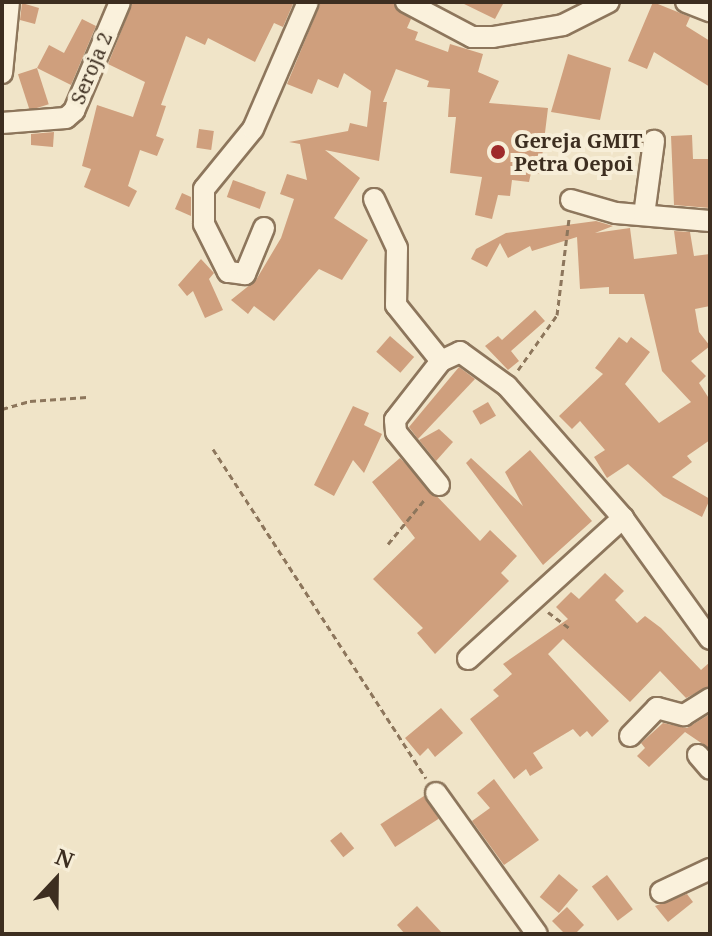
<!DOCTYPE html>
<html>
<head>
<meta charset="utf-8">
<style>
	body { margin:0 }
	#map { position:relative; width:712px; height:936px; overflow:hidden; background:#f0e4c8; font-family:"Noto Serif",serif }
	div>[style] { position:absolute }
	.building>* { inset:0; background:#cf9f7d; transform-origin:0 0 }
	.path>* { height:3px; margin-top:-1.5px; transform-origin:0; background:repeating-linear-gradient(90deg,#8d765c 0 6px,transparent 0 10px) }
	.roads { filter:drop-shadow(2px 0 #8d765c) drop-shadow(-2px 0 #8d765c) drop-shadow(0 2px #8d765c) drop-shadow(0 -2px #8d765c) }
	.minor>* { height:20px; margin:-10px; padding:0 10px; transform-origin:10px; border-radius:10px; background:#faf1dc }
	.dots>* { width:22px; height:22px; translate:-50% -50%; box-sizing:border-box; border:4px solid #f7eed8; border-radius:50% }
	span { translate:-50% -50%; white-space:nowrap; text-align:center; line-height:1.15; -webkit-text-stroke:8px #f7eed8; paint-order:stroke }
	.street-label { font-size:20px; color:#3d2e20 }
	.poi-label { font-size:20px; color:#3d2e20; font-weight:700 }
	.left { translate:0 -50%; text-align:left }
	.frame { position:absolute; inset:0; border:4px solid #3d2e20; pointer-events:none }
	.north { position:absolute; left:16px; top:840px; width:80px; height:80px; -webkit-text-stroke:6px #f7eed8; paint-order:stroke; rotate:22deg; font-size:22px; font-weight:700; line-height:32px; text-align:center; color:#3d2e20 }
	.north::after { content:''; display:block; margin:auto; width:28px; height:36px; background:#3d2e20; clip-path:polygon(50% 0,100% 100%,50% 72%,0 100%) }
</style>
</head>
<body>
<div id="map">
	<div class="building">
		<i style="clip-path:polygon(133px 2px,293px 4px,283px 27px,274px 23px,255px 62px,208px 38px,205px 45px,186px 36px,161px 105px,166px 106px,156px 136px,164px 139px,157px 156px,140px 150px,128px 186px,137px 191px,129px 207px,84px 187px,91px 169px,82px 166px,97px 105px,133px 117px,145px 82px,108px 64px)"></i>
		<i style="clip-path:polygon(321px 2px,393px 2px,411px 19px,407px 28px,418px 32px,415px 40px,448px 52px,450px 44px,483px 54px,478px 72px,499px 81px,489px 103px,548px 108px,540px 174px,531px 173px,529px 182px,512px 180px,510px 196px,498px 195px,492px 219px,475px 215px,482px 177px,450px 173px,456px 117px,448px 117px,450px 89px,427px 87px,429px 81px,396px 69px,383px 102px,387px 102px,379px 161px,325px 150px,360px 178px,334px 218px,368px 240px,342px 280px,319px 269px,274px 321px,254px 306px,248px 314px,231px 300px,256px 280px,281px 238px,294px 199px,280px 194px,287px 174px,307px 180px,300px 144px,289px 142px,348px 131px,350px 123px,367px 127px,371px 91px,344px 73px,338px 88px,318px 79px,312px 94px,287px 84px)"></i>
		<i style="clip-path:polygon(460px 2px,504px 2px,495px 19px)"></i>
		<i style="clip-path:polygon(653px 2px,690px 17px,686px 26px,710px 41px,710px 87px,654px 52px,647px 69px,628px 61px)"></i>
		<i style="clip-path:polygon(22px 3px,39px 8px,35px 24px,20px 20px)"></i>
		<i style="clip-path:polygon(82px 19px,96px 26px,71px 85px,37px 68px,49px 45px,64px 53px)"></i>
		<i style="clip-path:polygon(568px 54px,611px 68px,600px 120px,551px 112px)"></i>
		<i style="left:37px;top:68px;width:38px;height:20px;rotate:72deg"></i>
		<i style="left:199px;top:129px;width:15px;height:19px;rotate:8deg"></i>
		<i style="clip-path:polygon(54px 132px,53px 147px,31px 145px,31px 134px)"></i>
		<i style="clip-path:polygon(692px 135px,693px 159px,710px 159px,710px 208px,674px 205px,671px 136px)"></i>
		<i style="left:233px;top:180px;width:35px;height:18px;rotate:20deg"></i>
		<i style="clip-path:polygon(182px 193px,191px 197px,191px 216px,175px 209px)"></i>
		<i style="clip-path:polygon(596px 221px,613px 226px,595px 233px,630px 228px,634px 259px,677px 254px,674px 231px,690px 232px,694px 256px,710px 254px,710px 306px,695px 309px,699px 332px,710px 346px,691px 361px,706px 376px,699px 383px,710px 400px,710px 440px,687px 456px,692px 462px,672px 477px,710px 499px,702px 517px,663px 496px,628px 464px,607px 478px,594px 457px,605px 450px,580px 421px,572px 429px,559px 416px,603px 374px,595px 368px,619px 337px,627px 343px,631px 337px,650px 352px,625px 384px,659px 423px,691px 402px,662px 371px,644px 294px,609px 294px,609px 287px,580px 289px,577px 237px,532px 251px,530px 246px,508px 258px,500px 243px,487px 267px,471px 259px,476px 249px,506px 233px)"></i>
		<i style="clip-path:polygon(201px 259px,214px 273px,209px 279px,223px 310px,205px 318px,193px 291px,187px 296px,178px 285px)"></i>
		<i style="clip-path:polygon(535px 310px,545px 321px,511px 351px,519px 361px,508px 370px,485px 346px,498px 336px,502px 340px)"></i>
		<i style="left:390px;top:336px;width:32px;height:21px;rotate:41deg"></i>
		<i style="clip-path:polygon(459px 367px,475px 379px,418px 439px,409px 427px)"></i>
		<i style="left:488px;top:402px;width:16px;height:18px;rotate:60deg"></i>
		<i style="clip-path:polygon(353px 406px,369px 413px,364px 425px,382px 434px,364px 473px,353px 460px,334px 496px,314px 485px)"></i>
		<i style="clip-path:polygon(439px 429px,453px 442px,436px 461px,419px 440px)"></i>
		<i style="clip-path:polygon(530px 450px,592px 521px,543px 565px,466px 463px,471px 458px,523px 506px,505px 472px)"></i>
		<i style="clip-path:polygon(400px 458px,480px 541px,490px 530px,517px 556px,501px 573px,509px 581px,435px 654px,417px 633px,423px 628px,373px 579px,415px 538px,372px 482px)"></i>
		<i style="clip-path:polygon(605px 573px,624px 591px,615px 600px,637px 623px,645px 616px,661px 628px,701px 670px,710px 662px,710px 686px,686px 698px,660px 671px,630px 702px,563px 639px,548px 654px,609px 721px,592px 737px,587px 731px,580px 737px,573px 729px,533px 753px,543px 768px,530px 776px,526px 769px,514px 779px,470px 719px,499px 696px,493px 690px,512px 674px,503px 664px,568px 619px,556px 607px,571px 592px,579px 599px)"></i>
		<i style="clip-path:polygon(441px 708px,463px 733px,435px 757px,428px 748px,420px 756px,405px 738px)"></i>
		<i style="clip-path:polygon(710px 714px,710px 749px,685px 732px,649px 767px,637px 756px,645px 748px,641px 743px,663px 723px,687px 728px)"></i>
		<i style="clip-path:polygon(494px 779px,539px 840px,504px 865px,472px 821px,490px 808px,477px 793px)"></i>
		<i style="left:424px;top:796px;width:27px;height:52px;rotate:57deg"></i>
		<i style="left:341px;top:832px;width:21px;height:14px;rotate:51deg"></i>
		<i style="left:559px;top:874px;width:25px;height:30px;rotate:40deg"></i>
		<i style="left:607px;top:875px;width:43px;height:19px;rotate:53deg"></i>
		<i style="clip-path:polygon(687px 894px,693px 902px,668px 922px,655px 906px)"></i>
		<i style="clip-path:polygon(417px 906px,443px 934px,405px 934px,397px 925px)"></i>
		<i style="clip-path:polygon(567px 907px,584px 925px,575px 934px,565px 934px,552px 921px)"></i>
	</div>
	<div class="path">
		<i style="left:518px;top:370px;width:67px;rotate:-54.7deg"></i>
		<i style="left:557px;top:315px;width:97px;rotate:-82.9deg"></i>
		<i style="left:2px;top:409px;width:29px;rotate:-16deg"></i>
		<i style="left:30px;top:401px;width:57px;rotate:-4deg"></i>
		<i style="left:213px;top:449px;width:392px;rotate:57.1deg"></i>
		<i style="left:388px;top:544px;width:58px;rotate:-50.6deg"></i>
		<i style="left:548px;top:612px;width:26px;rotate:37deg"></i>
	</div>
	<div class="roads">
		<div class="minor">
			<i style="left:406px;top:2px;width:75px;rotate:27.9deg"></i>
			<i style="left:472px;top:37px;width:21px"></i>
			<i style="left:493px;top:37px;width:71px;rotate:-9.7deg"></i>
			<i style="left:563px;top:25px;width:51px;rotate:-26.6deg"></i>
			<i style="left:686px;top:2px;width:26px;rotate:21deg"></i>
			<i style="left:2px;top:73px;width:71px;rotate:-84.4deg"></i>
			<i style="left:2px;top:123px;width:64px;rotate:-4.5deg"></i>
			<i style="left:66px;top:118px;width:11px;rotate:-41deg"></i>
			<i style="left:74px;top:111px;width:118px;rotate:-67.1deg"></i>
			<i style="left:374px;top:199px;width:54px;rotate:64.9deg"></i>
			<i style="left:397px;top:248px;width:57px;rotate:91deg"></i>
			<i style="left:396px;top:305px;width:72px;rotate:51.2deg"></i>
			<i style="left:571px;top:200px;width:47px;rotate:16.1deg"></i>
			<i style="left:616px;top:213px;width:94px;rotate:4.9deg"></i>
			<i style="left:644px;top:215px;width:75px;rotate:-82.3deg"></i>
			<i style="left:264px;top:228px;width:50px;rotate:112.4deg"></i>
			<i style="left:245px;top:274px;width:17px;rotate:-173deg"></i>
			<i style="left:228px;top:272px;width:54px;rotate:-116.6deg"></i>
			<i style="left:204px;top:224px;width:35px;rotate:-90deg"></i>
			<i style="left:204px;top:189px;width:77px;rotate:-50.8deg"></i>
			<i style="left:253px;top:129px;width:138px;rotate:-66.6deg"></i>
			<i style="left:439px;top:485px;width:68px;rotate:-129.1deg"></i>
			<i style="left:396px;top:432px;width:12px;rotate:-95deg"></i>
			<i style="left:395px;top:420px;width:75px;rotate:-52.1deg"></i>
			<i style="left:441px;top:361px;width:21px;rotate:-25deg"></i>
			<i style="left:460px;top:352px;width:58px;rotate:35.9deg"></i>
			<i style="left:507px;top:386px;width:176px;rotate:48.7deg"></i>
			<i style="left:623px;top:518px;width:149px;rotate:54.3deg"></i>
			<i style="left:468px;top:659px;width:210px;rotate:-42.3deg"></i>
			<i style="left:630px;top:736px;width:39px;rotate:-46deg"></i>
			<i style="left:657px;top:708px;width:28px;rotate:15deg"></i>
			<i style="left:684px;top:715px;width:31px;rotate:-32deg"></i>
			<i style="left:698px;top:755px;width:18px;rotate:49deg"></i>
			<i style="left:436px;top:793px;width:173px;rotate:54.4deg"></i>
			<i style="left:661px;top:892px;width:54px;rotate:-25.1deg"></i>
		</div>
	</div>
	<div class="dots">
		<i style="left:498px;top:152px;background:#9e2a2b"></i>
	</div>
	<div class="street-label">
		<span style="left:91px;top:68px;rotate:-67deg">Seroja 2</span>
	</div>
	<div class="poi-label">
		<span class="left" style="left:514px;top:152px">Gereja GMIT<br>Petra Oepoi</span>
	</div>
	<div class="frame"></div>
	<div class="north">N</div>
</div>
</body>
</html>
